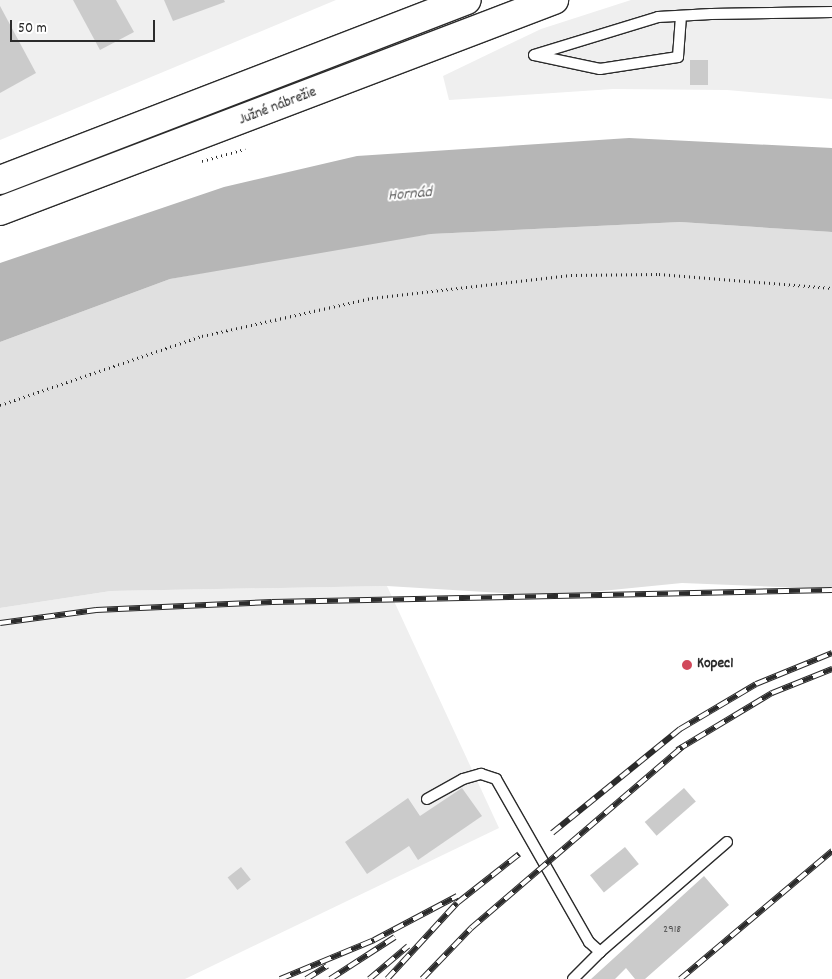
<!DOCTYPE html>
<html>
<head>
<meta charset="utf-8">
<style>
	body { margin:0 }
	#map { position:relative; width:832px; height:979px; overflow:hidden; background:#fff; font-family:Dekko,sans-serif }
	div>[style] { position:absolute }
	.built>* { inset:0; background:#efefef }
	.green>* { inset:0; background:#e0e0e0 }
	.water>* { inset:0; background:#b6b6b6 }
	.building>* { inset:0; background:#cbcbcb; transform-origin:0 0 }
	.path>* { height:3px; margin-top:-1.5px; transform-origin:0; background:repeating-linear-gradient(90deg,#2b2b2b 0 1px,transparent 0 5px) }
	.roads { filter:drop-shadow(1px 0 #2b2b2b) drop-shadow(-1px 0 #2b2b2b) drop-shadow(0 1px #2b2b2b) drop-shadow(0 -1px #2b2b2b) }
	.service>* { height:10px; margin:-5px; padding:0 5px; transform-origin:5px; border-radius:5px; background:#fff }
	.trunk>* { height:28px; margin:-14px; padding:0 14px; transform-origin:14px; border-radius:14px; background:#fff }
	.rail>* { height:5.5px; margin-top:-2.75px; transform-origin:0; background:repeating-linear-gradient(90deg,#fff 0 11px,#2b2b2b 0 22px); box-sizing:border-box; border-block:1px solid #2b2b2b }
	.dots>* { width:14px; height:14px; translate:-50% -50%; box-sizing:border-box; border:2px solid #fff; border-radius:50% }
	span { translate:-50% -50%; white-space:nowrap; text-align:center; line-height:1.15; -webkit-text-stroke:4px #fff; paint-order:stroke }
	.number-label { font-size:12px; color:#535353 }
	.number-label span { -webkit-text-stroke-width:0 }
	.street-label { font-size:15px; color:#2b2b2b }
	.poi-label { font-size:15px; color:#2b2b2b; font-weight:700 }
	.left { translate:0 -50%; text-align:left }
	.water-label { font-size:16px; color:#5c5c5c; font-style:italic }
	.scale { position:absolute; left:10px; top:20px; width:145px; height:22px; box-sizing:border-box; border:2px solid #2b2b2b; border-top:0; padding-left:6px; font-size:15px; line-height:18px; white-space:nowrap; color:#2b2b2b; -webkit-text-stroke:4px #fff; paint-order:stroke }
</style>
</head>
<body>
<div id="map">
	<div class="built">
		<i style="clip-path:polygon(0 0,336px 0,0 140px)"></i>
		<i style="clip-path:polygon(631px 0,832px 0,832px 99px,727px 90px,613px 89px,449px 100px,443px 76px,541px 29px)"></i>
		<i style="clip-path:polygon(387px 586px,499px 828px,185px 979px,0 979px,0 608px,111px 591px)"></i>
	</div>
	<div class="green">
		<i style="clip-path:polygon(680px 222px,832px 232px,832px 589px,682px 583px,551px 596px,387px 586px,111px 591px,0 608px,0 342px,170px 279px,339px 247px,431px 234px)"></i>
	</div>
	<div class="water">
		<i style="clip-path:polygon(629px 138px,832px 148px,832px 232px,680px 222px,431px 234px,170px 279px,0 342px,0 263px,224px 187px,357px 156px)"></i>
	</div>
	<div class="building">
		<i style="clip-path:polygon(73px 0,116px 0,134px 32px,100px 50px)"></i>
		<i style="clip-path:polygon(164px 0,224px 0,225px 2px,173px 21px)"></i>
		<i style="clip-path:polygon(0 6px,36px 73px,0 93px)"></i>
		<i style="left:690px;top:60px;width:18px;height:25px"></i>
		<i style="clip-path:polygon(462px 788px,482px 816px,418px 860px,409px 846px,367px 874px,345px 842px,408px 798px,420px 816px)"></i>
		<i style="left:684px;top:788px;width:18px;height:52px;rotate:49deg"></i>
		<i style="left:625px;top:847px;width:22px;height:45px;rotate:51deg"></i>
		<i style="left:241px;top:867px;width:16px;height:17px;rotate:52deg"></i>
		<i style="clip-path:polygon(704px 876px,729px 905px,645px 979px,635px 979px,626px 968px,615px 979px,591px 979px)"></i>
	</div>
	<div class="path">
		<i style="left:202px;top:161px;width:45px;rotate:-15.6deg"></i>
		<i style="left:0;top:405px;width:213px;rotate:-18.9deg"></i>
		<i style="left:202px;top:336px;width:174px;rotate:-12.6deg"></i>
		<i style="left:372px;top:298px;width:200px;rotate:-6.6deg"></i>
		<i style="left:571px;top:275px;width:88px;rotate:-0.7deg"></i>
		<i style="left:659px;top:274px;width:174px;rotate:4.6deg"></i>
	</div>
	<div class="roads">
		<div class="service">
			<i style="left:681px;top:16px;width:41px;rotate:94.2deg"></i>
			<i style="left:678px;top:57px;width:79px;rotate:171.3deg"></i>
			<i style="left:600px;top:69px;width:67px;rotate:-168deg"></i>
			<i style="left:534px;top:55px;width:130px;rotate:-17deg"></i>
			<i style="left:658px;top:17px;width:53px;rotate:-3.2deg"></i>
			<i style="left:711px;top:14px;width:121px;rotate:-0.9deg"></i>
			<i style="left:427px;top:799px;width:41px;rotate:-29.1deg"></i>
			<i style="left:463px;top:779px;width:19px;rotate:-16deg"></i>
			<i style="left:481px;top:774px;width:16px;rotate:18deg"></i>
			<i style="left:496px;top:779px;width:188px;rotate:60.3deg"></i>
			<i style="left:589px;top:942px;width:15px;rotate:42deg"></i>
			<i style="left:600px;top:952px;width:168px;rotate:-40.9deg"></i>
			<i style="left:573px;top:979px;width:38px;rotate:-45deg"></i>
		</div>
		<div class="trunk">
			<i style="left:0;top:180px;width:500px;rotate:-21.08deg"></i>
			<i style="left:0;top:211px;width:593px;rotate:-20.85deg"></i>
		</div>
	</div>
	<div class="rail">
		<i style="left:0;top:623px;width:97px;rotate:-7.7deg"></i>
		<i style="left:96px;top:610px;width:176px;rotate:-2.6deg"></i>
		<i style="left:272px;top:602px;width:560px;rotate:-1.23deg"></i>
		<i style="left:677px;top:750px;width:111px;rotate:-31deg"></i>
		<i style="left:772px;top:693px;width:65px;rotate:-21.8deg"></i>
		<i style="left:552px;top:833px;width:165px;rotate:-39.1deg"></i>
		<i style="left:680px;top:729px;width:88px;rotate:-30.6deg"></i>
		<i style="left:756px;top:684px;width:82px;rotate:-22.2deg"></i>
		<i style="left:280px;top:979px;width:102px;rotate:-22.5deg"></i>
		<i style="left:374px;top:940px;width:94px;rotate:-27.9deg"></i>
		<i style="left:306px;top:979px;width:25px;rotate:-32deg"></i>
		<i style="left:330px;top:979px;width:77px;rotate:-32.9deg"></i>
		<i style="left:369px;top:979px;width:51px;rotate:-40.2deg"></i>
		<i style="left:387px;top:979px;width:103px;rotate:-47.4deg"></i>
		<i style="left:457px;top:903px;width:79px;rotate:-38.3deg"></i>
		<i style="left:422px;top:979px;width:71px;rotate:-46.1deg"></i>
		<i style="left:471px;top:928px;width:278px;rotate:-40.6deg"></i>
		<i style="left:680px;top:979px;width:199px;rotate:-40.1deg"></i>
	</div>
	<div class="dots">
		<i style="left:687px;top:665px;background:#d1495b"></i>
	</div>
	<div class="number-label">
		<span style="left:672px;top:930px">2918</span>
	</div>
	<div class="street-label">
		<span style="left:278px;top:107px;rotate:-21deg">Južné nábrežie</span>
	</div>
	<div class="poi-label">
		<span class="left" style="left:697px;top:665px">Kopec1</span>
	</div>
	<div class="water-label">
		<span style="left:410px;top:195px;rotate:-5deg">Hornád</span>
	</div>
	<div class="scale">50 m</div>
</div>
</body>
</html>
